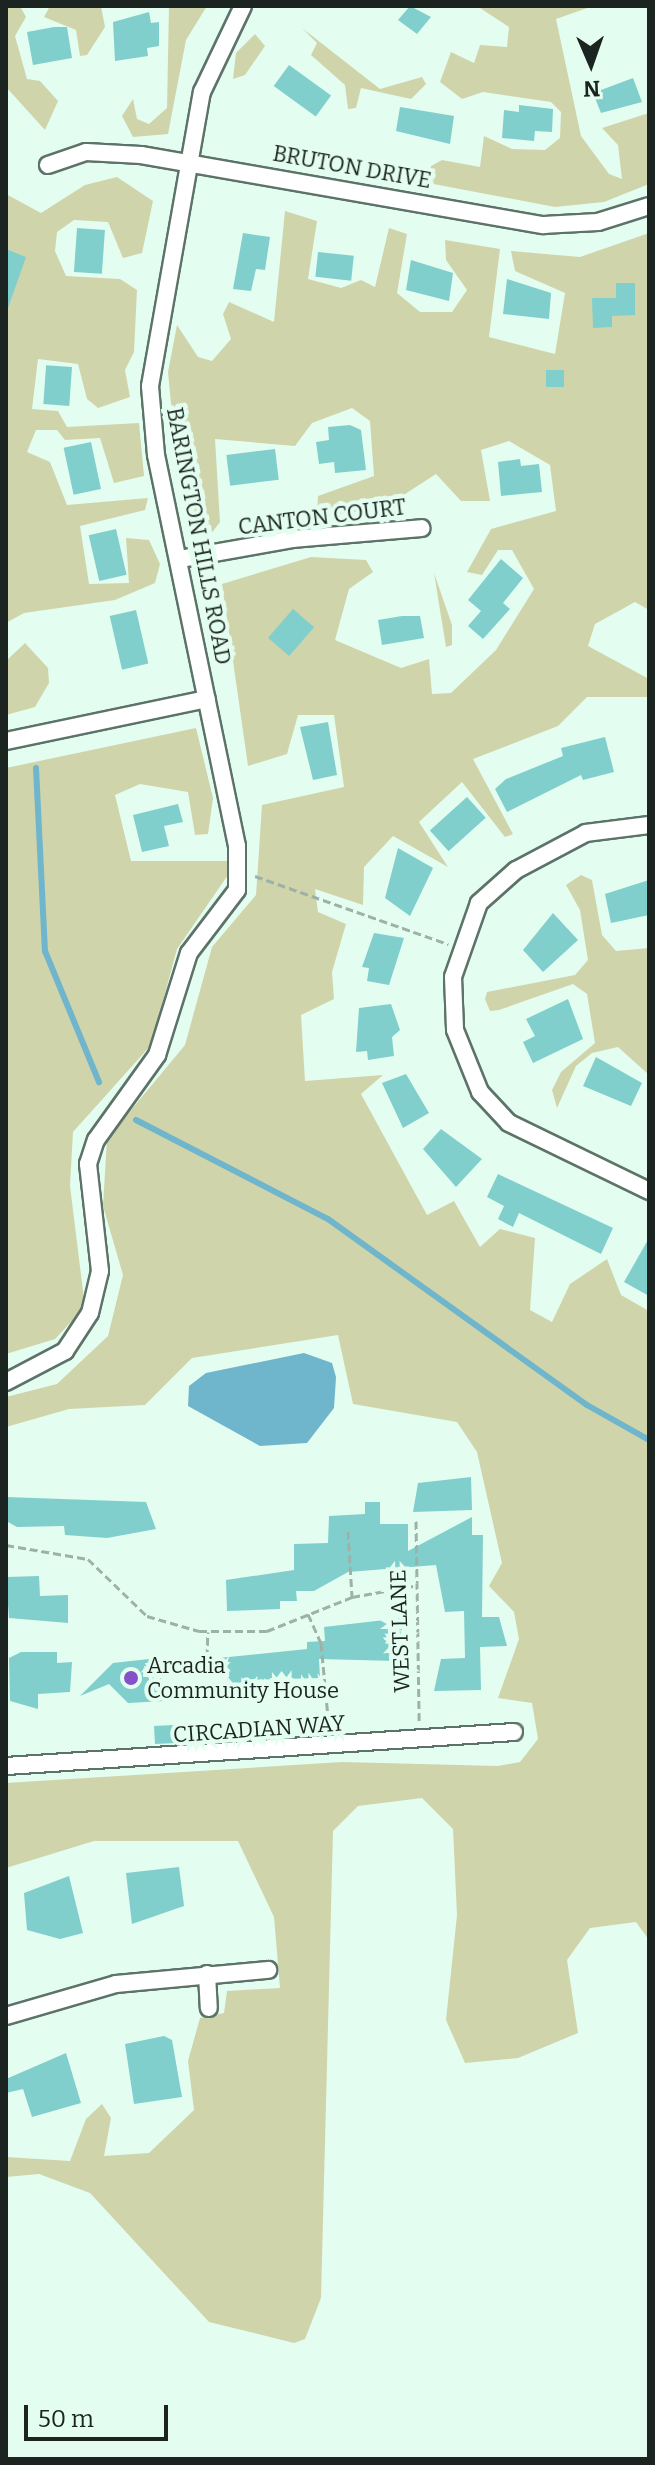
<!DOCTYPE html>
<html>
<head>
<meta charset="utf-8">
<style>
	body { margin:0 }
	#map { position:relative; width:655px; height:2465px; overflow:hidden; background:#e4fdf1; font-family:Bitter,serif }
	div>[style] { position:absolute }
	.green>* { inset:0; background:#d0d4aa }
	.water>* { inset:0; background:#6fb5cb }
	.stream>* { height:6px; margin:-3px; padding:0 3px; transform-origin:3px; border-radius:3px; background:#6fb5cb }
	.building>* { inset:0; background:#80cfcc; transform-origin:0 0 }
	.path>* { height:3px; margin-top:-1.5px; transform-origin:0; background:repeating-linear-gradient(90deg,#9eb1a8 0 8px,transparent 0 12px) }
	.roads { filter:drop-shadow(2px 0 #5d7369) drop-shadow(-2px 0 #5d7369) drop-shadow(0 2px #5d7369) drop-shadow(0 -2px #5d7369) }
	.street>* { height:16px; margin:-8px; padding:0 8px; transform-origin:8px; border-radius:8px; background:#fff }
	.dots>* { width:22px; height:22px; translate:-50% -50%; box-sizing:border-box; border:4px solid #e4fdf1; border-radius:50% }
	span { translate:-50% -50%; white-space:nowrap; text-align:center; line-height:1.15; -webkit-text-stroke:8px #e4fdf1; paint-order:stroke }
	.street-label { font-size:22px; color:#1b2420 }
	.poi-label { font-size:22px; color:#1b2420 }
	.left { translate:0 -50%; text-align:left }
	.frame { position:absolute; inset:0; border:8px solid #1b2420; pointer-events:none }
	.north { position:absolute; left:551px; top:24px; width:80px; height:80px; -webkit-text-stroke:6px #e4fdf1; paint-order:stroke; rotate:178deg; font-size:22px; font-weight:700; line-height:32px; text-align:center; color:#1b2420 }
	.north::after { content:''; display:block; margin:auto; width:28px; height:36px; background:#1b2420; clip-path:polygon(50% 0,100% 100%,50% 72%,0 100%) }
	.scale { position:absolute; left:24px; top:2405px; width:144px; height:36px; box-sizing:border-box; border:4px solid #1b2420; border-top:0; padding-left:10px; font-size:24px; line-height:28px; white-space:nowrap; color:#1b2420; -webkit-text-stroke:6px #e4fdf1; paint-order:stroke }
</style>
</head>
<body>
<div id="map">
	<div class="green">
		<i style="clip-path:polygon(6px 6px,20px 6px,26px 17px,15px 36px,27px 79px,40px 81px,58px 101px,45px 130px,6px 87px)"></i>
		<i style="clip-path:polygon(50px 6px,101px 6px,105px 27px,87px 55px,80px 56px,76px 30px,44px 17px)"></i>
		<i style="clip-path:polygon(169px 6px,207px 6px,186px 40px,168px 134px,133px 137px,122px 116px,133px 99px,137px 119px,149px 124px,167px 108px)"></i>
		<i style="clip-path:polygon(477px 6px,593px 6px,556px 19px,581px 136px,609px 174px,622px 179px,618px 145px,602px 128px,649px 113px,649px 184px,604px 202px,555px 207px,428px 183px,431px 166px,442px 160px,480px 167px,484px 136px,512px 149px,545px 150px,560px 138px,561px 112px,551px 102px,483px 92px,462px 99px,440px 82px,451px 52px,474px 63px,480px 45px,507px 47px,509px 27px)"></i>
		<i style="clip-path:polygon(302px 28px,380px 89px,422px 77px,426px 84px,411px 99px,361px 88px,356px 108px,348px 109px,345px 85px,311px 55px,317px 43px)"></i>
		<i style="clip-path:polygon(255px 34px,265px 46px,245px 75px,233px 79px,236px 53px)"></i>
		<i style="clip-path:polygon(117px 177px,153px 201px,142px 253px,123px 258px,108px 222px,74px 220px,57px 232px,55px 251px,66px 276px,120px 279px,137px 290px,134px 352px,125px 370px,130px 397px,98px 408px,87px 399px,78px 364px,38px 359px,32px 409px,58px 411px,67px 427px,139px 423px,144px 476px,114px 483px,100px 438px,65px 440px,57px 430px,36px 430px,27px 452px,50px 462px,67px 505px,148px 498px,145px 510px,80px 526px,89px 584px,129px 583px,126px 538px,149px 540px,160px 564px,155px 583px,115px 600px,24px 613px,6px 623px,6px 194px,41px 213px,85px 185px)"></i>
		<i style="clip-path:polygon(285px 211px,317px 221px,308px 279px,341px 288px,361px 280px,375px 287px,389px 228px,407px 234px,397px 293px,420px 312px,452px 312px,467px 290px,446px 260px,445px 240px,500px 249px,489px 337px,555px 354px,565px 293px,515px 271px,511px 251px,580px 257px,649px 233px,649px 610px,635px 602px,595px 624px,588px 646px,649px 679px,649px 697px,587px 697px,558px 726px,473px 759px,513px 834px,505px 837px,462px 782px,419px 822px,448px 867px,393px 836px,364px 867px,363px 905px,315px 889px,318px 912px,346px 924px,332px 972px,334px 999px,301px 1015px,305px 1081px,383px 1075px,361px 1094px,427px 1215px,454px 1201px,480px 1247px,500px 1229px,535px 1238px,530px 1310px,552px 1322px,570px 1284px,607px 1259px,621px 1295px,649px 1311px,649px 1940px,636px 1922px,590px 1928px,567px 1960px,578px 2033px,518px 2058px,465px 2063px,446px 2020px,457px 1915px,453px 1829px,422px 1798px,358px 1806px,333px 1831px,321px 2298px,305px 2339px,294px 2343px,209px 2322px,90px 2193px,39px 2174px,6px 2177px,6px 2157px,70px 2161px,86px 2119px,102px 2104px,111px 2118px,104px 2156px,149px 2153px,194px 2110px,188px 2061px,200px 2018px,224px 2013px,227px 1991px,280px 1988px,274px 1917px,238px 1841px,94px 1841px,6px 1868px,6px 1783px,342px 1762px,498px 1766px,520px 1762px,538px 1739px,532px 1703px,498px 1698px,519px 1639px,514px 1612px,489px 1586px,502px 1563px,477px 1452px,457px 1422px,353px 1404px,338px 1335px,192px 1358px,145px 1405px,69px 1409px,6px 1427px,6px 1397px,57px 1384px,108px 1336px,123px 1275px,103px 1206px,107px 1139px,185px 1045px,212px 947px,256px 895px,262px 805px,344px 787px,334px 715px,298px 715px,287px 754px,248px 766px,222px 584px,311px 557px,366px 560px,373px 572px,349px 589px,335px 640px,401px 668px,429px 659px,432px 694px,451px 693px,496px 650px,534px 589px,512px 550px,498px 550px,482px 575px,467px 572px,491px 529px,556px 511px,550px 465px,509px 441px,481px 450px,490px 501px,461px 501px,436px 474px,385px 507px,317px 518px,318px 496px,374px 476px,370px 421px,352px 408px,312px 423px,295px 446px,215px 439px,220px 522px,211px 534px,198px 526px,173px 424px,168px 372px,177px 325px,198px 357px,212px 361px,231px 339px,223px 314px,229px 302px,274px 322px)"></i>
		<i style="clip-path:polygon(434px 573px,452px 625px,452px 645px,446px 647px)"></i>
		<i style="clip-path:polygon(25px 643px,48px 668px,49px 683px,35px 707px,6px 715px,6px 661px)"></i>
		<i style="clip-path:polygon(196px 728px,213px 798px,208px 834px,195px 835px,188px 792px,140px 784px,115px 795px,131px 861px,227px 861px,230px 872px,177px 949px,151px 1045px,73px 1132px,70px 1186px,85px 1307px,55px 1339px,6px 1354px,6px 768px)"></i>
		<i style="clip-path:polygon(581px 875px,592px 880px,602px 935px,616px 951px,649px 948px,649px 1075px,618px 1047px,592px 1053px,576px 1066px,557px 1108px,552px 1090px,561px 1072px,595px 1043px,587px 994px,573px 984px,499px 1010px,490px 1011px,485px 999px,487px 992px,575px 975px,588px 960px,580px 910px,566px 885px)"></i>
	</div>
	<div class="water">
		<i style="clip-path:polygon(304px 1353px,332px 1363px,336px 1377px,334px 1408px,307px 1443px,260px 1446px,188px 1406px,189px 1386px,206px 1373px)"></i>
	</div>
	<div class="stream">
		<i style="left:36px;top:768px;width:183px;rotate:87.2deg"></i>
		<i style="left:45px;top:951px;width:142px;rotate:67.6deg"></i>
		<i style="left:136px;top:1120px;width:216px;rotate:27.3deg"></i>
		<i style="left:328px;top:1219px;width:319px;rotate:35.7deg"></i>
		<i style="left:587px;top:1405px;width:71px;rotate:29.4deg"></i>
	</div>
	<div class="building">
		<i style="clip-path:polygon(410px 6px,431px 17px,417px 34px,398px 20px)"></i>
		<i style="clip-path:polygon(149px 12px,151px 23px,159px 22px,159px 46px,147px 48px,148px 56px,115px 61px,113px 22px)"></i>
		<i style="clip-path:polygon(54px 27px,67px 27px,72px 58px,33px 65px,27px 32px)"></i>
		<i style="left:289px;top:65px;width:52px;height:26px;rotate:36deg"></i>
		<i style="clip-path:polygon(633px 78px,642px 102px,601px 113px,593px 93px)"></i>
		<i style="clip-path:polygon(519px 105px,553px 109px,552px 132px,535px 131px,534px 141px,502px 138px,504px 110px,519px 112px)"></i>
		<i style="clip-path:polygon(400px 107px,454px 116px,450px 144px,396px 131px)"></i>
		<i style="left:77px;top:228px;width:28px;height:44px;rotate:4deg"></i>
		<i style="clip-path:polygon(243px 233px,270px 237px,265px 270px,256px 269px,251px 291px,233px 289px)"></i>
		<i style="clip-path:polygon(6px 249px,26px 257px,8px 308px,6px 308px)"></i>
		<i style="left:318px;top:252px;width:36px;height:25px;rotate:6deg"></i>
		<i style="clip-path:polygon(411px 260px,453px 273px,449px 301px,406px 290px)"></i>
		<i style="clip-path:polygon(507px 279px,551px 293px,549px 319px,503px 314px)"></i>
		<i style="clip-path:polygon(616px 283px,635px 283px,635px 315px,612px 316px,612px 327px,593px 328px,592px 298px,616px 298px)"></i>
		<i style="left:72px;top:367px;width:39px;height:26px;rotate:94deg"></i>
		<i style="left:546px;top:370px;width:18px;height:17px"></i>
		<i style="clip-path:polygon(350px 425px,361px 430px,366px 470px,335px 473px,334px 462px,319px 464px,316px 442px,329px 440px,328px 427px)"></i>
		<i style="left:91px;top:442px;width:48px;height:28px;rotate:78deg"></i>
		<i style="left:275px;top:449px;width:31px;height:49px;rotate:83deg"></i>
		<i style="clip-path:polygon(520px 459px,521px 466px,539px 464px,542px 492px,501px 496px,498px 462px)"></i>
		<i style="left:116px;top:529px;width:47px;height:28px;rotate:77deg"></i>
		<i style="clip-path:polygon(501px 559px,523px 578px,503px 603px,510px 609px,483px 639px,468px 626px,481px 611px,468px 600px)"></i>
		<i style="left:293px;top:609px;width:28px;height:38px;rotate:41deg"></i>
		<i style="left:136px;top:610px;width:55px;height:27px;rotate:77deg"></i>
		<i style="clip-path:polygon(402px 616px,420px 616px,424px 638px,382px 645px,378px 620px)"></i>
		<i style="clip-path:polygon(328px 722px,337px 775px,313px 780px,300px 727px)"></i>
		<i style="clip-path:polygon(605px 737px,614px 772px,583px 780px,581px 775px,507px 812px,495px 789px,506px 779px,563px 756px,561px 748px)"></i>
		<i style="left:467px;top:797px;width:28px;height:50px;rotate:48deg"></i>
		<i style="clip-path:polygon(178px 804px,183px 822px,164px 826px,169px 846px,142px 852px,133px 815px)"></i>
		<i style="clip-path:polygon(398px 848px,433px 868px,410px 916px,385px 898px)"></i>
		<i style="clip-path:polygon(649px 880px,649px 915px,611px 923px,605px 894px)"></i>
		<i style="clip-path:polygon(553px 913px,578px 940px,543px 972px,523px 950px)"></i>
		<i style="clip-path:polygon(374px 933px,404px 938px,389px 985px,367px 981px,369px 968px,362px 967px)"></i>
		<i style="clip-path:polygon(568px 999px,583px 1039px,533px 1063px,523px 1042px,535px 1036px,526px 1019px)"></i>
		<i style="clip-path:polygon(391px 1004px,400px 1030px,392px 1037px,394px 1056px,368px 1060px,367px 1051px,356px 1052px,359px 1008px)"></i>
		<i style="clip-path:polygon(596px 1057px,642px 1083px,631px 1106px,583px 1086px)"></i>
		<i style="clip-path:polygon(406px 1074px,429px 1113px,403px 1128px,382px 1083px)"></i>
		<i style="clip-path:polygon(441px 1129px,482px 1159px,456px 1187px,423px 1149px)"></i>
		<i style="clip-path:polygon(498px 1174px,613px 1228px,601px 1254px,519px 1213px,513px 1227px,498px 1219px,504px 1206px,487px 1197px)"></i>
		<i style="clip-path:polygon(649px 1238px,649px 1296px,624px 1282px)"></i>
		<i style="clip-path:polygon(471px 1477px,472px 1510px,413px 1512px,418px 1483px)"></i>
		<i style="clip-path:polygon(6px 1497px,146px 1502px,156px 1529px,107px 1538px,65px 1535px,64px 1526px,17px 1527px,6px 1521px)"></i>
		<i style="clip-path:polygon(365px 1502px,380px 1502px,380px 1524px,408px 1524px,408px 1551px,472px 1517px,472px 1535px,483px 1535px,482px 1617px,499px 1617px,507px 1646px,480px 1647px,481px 1690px,434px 1691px,441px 1659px,465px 1658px,464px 1611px,445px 1612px,436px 1565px,348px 1572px,314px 1591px,296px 1591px,297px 1601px,280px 1601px,280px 1609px,227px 1611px,226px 1580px,294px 1570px,294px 1544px,328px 1543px,329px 1516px,365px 1514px)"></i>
		<i style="clip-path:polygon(39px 1576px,40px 1596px,68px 1595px,68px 1623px,9px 1618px,6px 1577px)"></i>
		<i style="clip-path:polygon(402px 1618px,403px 1655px,396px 1661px,319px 1659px,320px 1678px,248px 1680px,246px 1689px,222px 1689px,219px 1658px,307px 1649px,307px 1642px,325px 1641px,324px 1627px)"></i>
		<i style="clip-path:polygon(21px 1652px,57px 1652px,57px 1663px,72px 1662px,70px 1692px,38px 1694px,38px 1709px,10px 1701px,9px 1658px)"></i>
		<i style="clip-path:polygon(149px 1659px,164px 1681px,164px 1701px,128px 1703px,109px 1684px,80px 1696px,113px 1663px)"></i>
		<i style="left:175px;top:1725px;width:18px;height:21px;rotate:87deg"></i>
		<i style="clip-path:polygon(179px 1867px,184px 1906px,132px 1924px,126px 1873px)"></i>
		<i style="clip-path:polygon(69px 1876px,83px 1933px,60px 1939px,27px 1930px,24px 1893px)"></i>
		<i style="clip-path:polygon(164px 2036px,172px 2040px,182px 2097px,134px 2104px,125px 2044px)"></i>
		<i style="clip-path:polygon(66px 2053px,81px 2103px,32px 2117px,23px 2089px,6px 2093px,6px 2079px)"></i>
	</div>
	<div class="path">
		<i style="left:255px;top:876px;width:205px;rotate:19.4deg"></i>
		<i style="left:416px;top:1521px;width:200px;rotate:89.1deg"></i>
		<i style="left:348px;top:1531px;width:66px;rotate:86.5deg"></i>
		<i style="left:6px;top:1545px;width:83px;rotate:9.7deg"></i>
		<i style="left:88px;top:1559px;width:82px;rotate:44deg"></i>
		<i style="left:147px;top:1616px;width:54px;rotate:16.1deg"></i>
		<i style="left:199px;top:1631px;width:68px"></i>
		<i style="left:267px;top:1631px;width:92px;rotate:-21.8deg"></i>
		<i style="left:352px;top:1597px;width:62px;rotate:-10.2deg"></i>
		<i style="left:308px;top:1614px;width:32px;rotate:66deg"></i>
		<i style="left:321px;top:1643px;width:84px;rotate:84.6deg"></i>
		<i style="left:207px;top:1657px;width:25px;rotate:-88deg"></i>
	</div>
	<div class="roads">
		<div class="street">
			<i style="left:48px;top:165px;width:40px;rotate:-18.9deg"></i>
			<i style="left:86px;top:152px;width:55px;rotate:3.1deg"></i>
			<i style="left:141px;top:155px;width:409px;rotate:9.9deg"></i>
			<i style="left:544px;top:225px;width:54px;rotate:-3.2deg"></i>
			<i style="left:598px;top:222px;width:53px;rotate:-17.4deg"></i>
			<i style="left:180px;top:559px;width:114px;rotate:-10.1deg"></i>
			<i style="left:292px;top:539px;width:130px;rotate:-4.8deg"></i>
			<i style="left:6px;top:741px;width:205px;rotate:-11.8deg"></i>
			<i style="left:649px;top:825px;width:64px;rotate:172.8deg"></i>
			<i style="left:586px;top:833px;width:79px;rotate:152.1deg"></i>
			<i style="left:516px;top:870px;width:50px;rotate:138.3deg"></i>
			<i style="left:479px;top:903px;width:78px;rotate:109.4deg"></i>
			<i style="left:453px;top:977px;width:53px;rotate:87.8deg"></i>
			<i style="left:455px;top:1030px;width:67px;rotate:68deg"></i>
			<i style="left:480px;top:1092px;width:42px;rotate:46.9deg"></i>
			<i style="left:509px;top:1123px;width:156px;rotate:25.9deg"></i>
			<i style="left:6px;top:1382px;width:67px;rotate:-27.7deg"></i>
			<i style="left:65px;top:1351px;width:45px;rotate:-56.7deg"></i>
			<i style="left:90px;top:1313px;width:43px;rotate:-76.6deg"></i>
			<i style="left:100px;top:1271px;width:108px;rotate:-96.4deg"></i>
			<i style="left:88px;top:1164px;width:25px;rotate:-72deg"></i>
			<i style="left:96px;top:1140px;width:105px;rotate:-54.3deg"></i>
			<i style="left:157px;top:1055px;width:107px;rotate:-72.6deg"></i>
			<i style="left:189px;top:953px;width:79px;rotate:-52.7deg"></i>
			<i style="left:237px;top:890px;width:44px;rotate:-90deg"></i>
			<i style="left:237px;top:846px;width:399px;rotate:-101.7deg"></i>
			<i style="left:156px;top:455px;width:69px;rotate:-95deg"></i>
			<i style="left:150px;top:386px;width:299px;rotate:-80deg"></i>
			<i style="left:202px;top:92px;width:95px;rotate:-64.5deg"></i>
			<i style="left:6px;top:1766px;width:509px;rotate:-3.83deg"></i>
			<i style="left:207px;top:1974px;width:34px;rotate:87deg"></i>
			<i style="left:6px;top:2016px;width:115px;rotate:-16.2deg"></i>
			<i style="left:116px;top:1984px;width:153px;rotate:-5.3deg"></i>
		</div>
	</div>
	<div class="dots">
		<i style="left:131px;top:1678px;background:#8551c9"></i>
	</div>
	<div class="street-label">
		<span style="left:352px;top:167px;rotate:10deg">BRUTON DRIVE</span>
		<span style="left:322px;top:517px;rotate:-7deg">CANTON COURT</span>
		<span style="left:199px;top:536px;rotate:79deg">BARINGTON HILLS ROAD</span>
		<span style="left:400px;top:1631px;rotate:-92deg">WEST LANE</span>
		<span style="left:259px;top:1729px;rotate:-4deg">CIRCADIAN WAY</span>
	</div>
	<div class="poi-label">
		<span class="left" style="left:147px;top:1678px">Arcadia<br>Community House</span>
	</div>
	<div class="frame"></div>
	<div class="north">N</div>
	<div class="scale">50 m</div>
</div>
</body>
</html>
